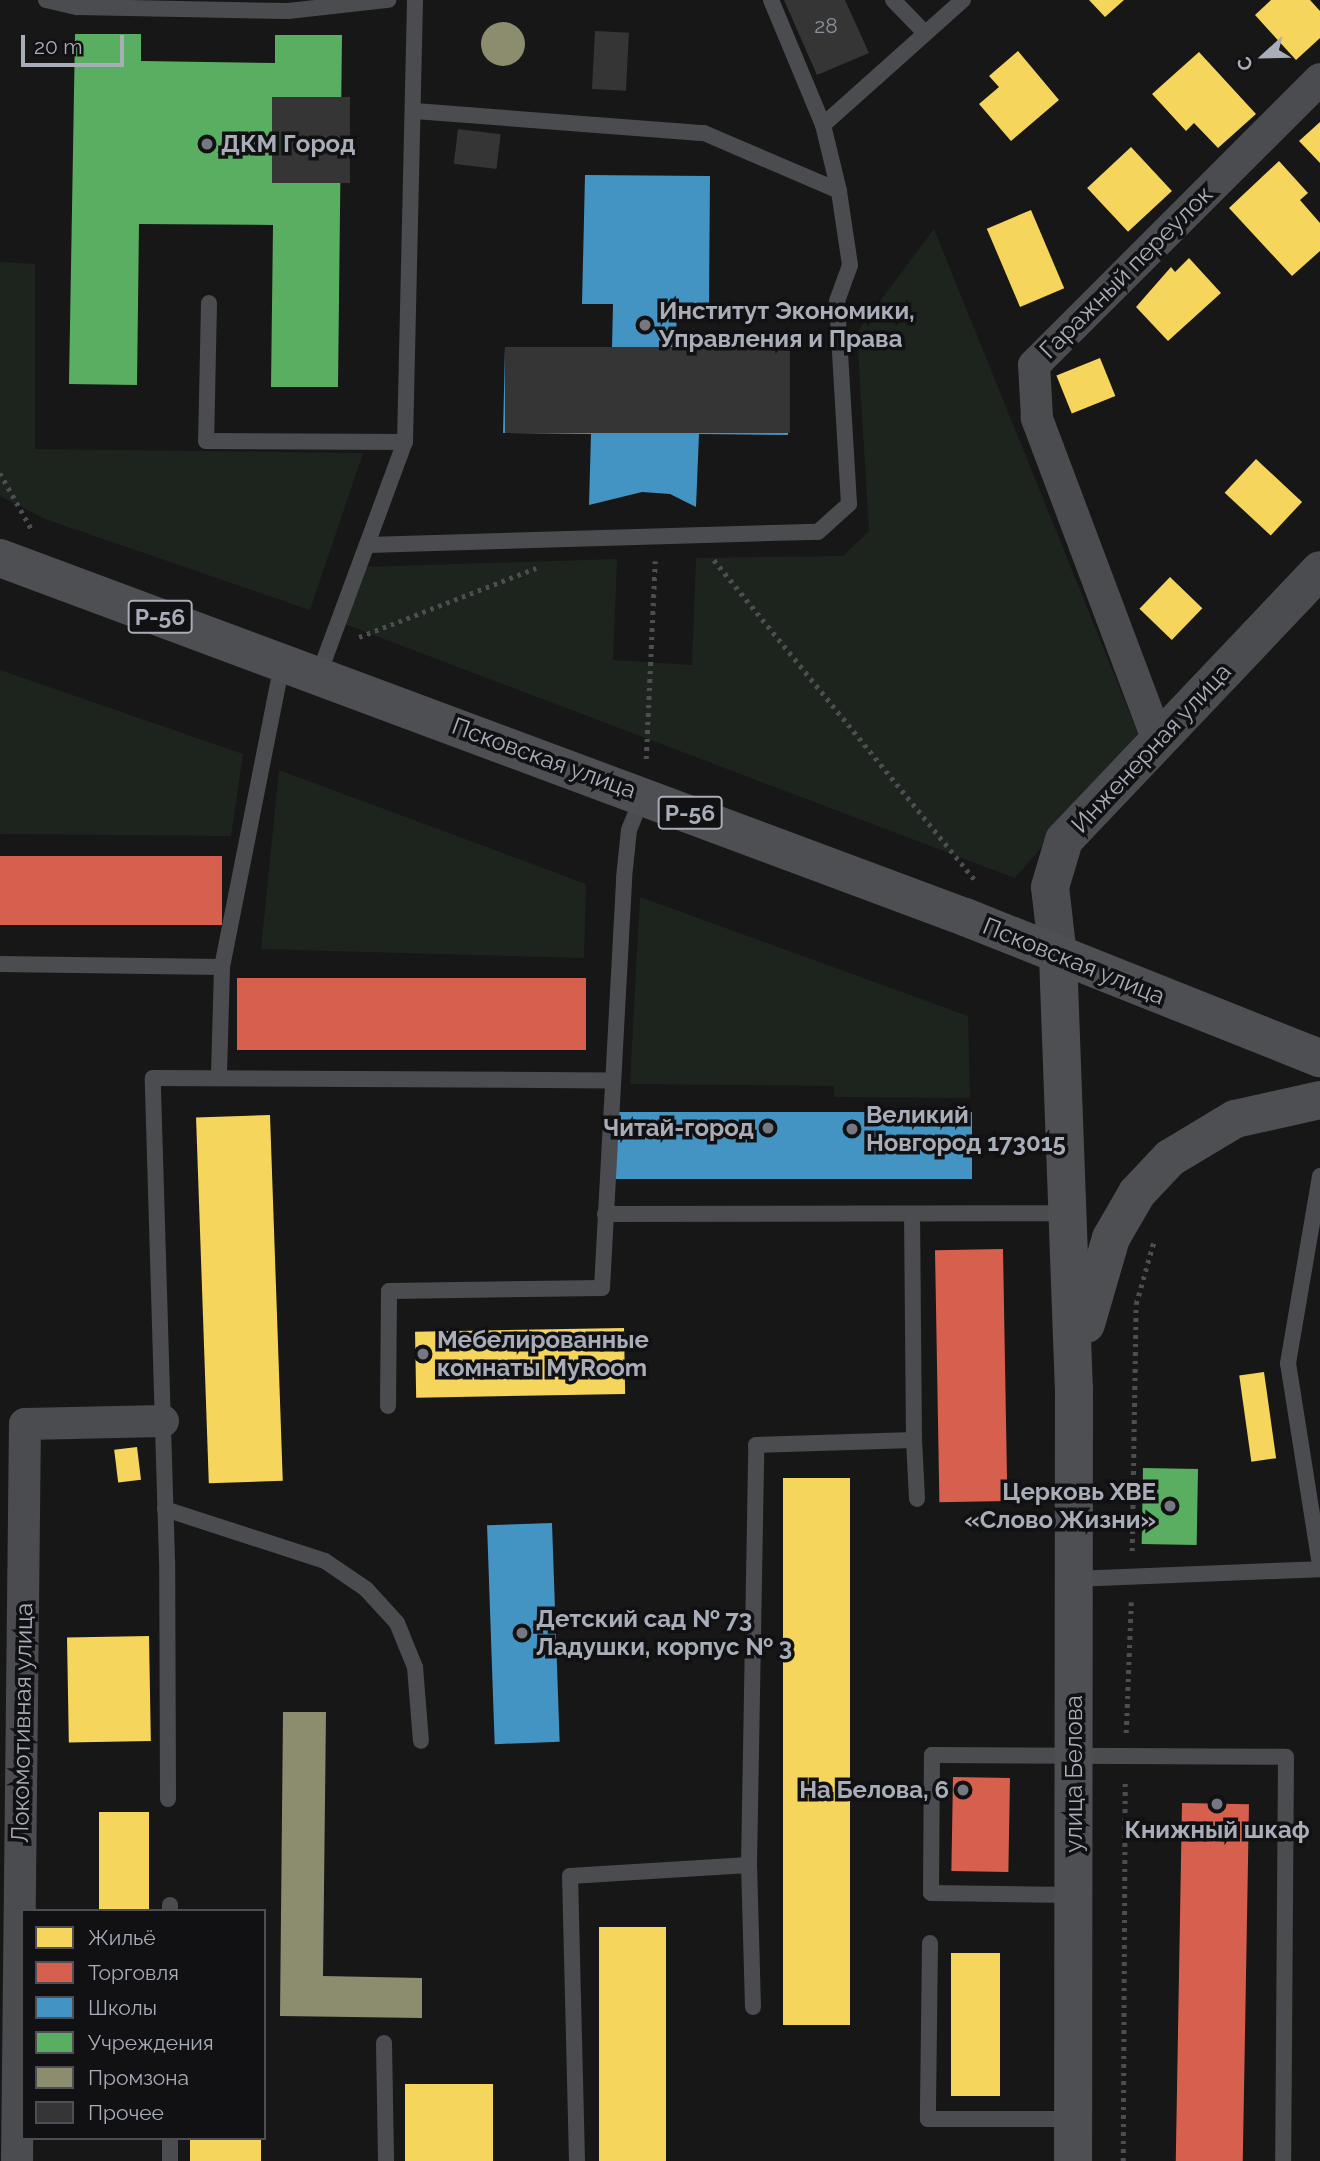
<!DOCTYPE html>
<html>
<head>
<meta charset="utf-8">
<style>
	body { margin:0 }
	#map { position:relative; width:1320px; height:2161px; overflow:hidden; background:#171717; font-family:Raleway,sans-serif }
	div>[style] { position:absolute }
	.green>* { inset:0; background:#1d241e }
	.homes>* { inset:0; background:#f6d55c; transform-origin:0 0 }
	.shops>* { inset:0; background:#d6604d; transform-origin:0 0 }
	.schools>* { inset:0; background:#4393c3; transform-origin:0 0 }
	.public>* { inset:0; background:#5aae61; transform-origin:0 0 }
	.industry>* { inset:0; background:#8c8c6e }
	.round { border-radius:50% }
	.building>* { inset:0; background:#353536; transform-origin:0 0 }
	.path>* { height:4.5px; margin-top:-2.25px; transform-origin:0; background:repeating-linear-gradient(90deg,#4d4e52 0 3.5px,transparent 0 8.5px) }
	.service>* { height:16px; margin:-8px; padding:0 8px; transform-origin:8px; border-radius:8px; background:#4b4c50 }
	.minor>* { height:32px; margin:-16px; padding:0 16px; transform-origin:16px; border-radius:16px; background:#4b4c50 }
	.tertiary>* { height:38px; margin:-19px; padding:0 19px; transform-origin:19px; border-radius:19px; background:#4b4c50 }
	.primary>* { height:38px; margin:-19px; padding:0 19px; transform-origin:19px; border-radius:19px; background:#4d4f52 }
	.dots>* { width:19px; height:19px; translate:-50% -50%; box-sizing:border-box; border:4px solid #111113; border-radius:50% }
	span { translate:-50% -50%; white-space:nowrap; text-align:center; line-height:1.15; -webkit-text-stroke:7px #111113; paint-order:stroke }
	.number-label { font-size:21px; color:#8b8f98 }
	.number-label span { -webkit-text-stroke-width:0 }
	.shield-label span { padding:2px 5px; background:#111113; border:2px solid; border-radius:5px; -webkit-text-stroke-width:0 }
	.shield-label { font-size:23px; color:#a8adb8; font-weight:700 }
	.poi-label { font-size:24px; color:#a8adb8; font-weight:700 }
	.left { translate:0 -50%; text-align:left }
	.right { translate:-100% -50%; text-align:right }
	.street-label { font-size:24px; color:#a8adb8 }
	.legend { position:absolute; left:21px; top:1909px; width:245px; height:231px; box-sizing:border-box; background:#111113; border:2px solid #4d4f55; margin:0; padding:9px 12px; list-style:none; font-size:21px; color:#a8adb8 }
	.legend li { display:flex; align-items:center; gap:14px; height:35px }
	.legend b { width:35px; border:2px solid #4d4f55 }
	.north { position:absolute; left:1229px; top:21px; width:70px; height:70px; -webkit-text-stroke:5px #111113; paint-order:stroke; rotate:248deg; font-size:19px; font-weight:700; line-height:28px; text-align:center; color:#a8adb8 }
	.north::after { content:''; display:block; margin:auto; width:24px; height:32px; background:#a8adb8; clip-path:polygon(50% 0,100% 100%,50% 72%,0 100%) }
	.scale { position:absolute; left:21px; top:35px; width:103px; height:32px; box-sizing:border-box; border:4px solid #a8adb8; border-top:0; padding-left:9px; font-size:21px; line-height:24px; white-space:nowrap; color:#a8adb8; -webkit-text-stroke:5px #111113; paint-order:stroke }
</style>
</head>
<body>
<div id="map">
	<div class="green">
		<i style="clip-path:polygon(934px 229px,1139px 736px,1015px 878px,342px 623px,363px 567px,617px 559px,613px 660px,692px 665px,696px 558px,843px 556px,869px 531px,857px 332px)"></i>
		<i style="clip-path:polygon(0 262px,35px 264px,35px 449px,363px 453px,310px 610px,45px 519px,0 496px)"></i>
		<i style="clip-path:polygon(0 670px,243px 754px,231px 836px,0 834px)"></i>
		<i style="clip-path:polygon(279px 770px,586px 884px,584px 958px,261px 949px)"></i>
		<i style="clip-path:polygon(640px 897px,968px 1016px,970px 1098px,834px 1097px,834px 1086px,630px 1084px)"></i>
	</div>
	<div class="homes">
		<i style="clip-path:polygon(1089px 0,1124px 0,1105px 17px)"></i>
		<i style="clip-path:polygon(1271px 0,1310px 0,1320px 11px,1320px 38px,1296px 60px,1255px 15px)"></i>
		<i style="clip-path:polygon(1018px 51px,1059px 100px,1011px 141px,979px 104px,999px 87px,989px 76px)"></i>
		<i style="clip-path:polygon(1199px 52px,1256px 114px,1218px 148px,1194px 123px,1186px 131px,1152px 94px)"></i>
		<i style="clip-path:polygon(1320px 122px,1320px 163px,1299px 141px)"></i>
		<i style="left:1131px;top:147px;width:60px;height:60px;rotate:47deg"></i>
		<i style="clip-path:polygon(1279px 161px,1308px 193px,1300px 200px,1320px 223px,1320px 251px,1292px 276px,1229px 208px)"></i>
		<i style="left:1031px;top:210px;width:85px;height:48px;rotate:67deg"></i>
		<i style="clip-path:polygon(1189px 258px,1221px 293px,1168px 341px,1136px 307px,1171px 267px,1175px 272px)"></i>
		<i style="left:1100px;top:358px;width:41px;height:47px;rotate:68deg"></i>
		<i style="left:1256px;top:459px;width:63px;height:46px;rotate:43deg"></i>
		<i style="left:1170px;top:577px;width:45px;height:44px;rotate:44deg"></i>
		<i style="left:270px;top:1115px;width:366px;height:74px;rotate:88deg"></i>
		<i style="left:624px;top:1328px;width:66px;height:209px;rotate:89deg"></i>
		<i style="left:1264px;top:1372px;width:87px;height:25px;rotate:82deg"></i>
		<i style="left:137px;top:1447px;width:33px;height:23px;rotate:83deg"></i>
		<i style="left:783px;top:1478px;width:67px;height:547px"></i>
		<i style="left:149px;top:1636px;width:105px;height:82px;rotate:89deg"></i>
		<i style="left:99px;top:1812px;width:50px;height:99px"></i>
		<i style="left:599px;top:1927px;width:67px;height:234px"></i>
		<i style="left:951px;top:1953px;width:49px;height:143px"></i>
		<i style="left:493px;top:2084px;width:77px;height:88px;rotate:90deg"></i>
		<i style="left:190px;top:2138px;width:71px;height:23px"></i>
	</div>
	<div class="shops">
		<i style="left:0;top:856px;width:222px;height:69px"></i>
		<i style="left:237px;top:978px;width:349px;height:72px"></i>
		<i style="left:1003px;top:1249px;width:252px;height:68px;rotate:89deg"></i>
		<i style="left:953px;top:1777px;width:57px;height:94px;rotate:1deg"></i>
		<i style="left:1182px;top:1803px;width:67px;height:358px;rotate:1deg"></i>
	</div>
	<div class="schools">
		<i style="clip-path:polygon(585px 175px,710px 176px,709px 303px,677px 303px,676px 347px,790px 347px,788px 435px,699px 434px,696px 507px,670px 494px,642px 492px,589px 505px,591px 434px,503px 433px,505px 347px,612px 347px,613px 304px,582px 304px)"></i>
		<i style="left:612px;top:1112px;width:360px;height:67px"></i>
		<i style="left:552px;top:1523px;width:219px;height:65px;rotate:88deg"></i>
	</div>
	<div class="public">
		<i style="clip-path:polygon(75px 34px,141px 34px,141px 61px,275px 63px,275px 35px,342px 35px,338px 387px,271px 387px,273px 225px,139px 224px,137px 385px,69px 384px)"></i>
		<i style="left:1143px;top:1468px;width:55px;height:76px;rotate:1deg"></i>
	</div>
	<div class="industry">
		<i class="round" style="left:481px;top:22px;width:44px;height:44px"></i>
		<i style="clip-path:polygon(283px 1712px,326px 1712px,323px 1976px,422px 1978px,422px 2018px,280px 2016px)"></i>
	</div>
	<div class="building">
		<i style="clip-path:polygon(784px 0,845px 0,869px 53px,817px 75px)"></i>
		<i style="left:595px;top:31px;width:34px;height:58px;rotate:3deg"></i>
		<i style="left:272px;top:97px;width:78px;height:86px"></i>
		<i style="left:458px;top:129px;width:43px;height:35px;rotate:7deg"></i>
		<i style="left:505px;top:347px;width:285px;height:86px"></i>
	</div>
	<div class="path">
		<i style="left:0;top:473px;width:65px;rotate:60.7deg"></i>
		<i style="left:714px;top:560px;width:414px;rotate:50.8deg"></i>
		<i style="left:359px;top:637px;width:190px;rotate:-21.3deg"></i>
		<i style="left:646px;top:759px;width:198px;rotate:-87.4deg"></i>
		<i style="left:1132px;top:1551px;width:247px;rotate:-89.1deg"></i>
		<i style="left:1136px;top:1304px;width:66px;rotate:-74.1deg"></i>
		<i style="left:1126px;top:1733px;width:131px;rotate:-87.8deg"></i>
		<i style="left:1123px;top:2161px;width:380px;rotate:-89.7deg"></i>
	</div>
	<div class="service">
		<i style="left:46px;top:0;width:32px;rotate:13deg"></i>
		<i style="left:77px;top:7px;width:211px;rotate:1.1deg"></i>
		<i style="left:288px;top:11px;width:101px;rotate:-6.3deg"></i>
		<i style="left:771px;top:0;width:135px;rotate:67.4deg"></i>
		<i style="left:893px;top:0;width:46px;rotate:45.9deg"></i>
		<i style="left:415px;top:111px;width:290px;rotate:4.4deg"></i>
		<i style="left:704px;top:133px;width:147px;rotate:23.2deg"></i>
		<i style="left:209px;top:303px;width:138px;rotate:91.2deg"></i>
		<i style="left:206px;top:441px;width:199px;rotate:0.3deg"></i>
		<i style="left:368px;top:545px;width:450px;rotate:-1.7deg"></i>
		<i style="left:818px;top:532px;width:42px;rotate:-42.1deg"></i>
		<i style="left:849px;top:504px;width:203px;rotate:-93.4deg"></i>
		<i style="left:837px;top:301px;width:38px;rotate:-70deg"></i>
		<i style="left:850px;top:265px;width:75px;rotate:-98.5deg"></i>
		<i style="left:839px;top:191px;width:68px;rotate:-103.6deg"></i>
		<i style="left:823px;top:125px;width:188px;rotate:-41.8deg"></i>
		<i style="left:319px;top:674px;width:247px;rotate:-69.7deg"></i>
		<i style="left:405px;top:442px;width:442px;rotate:-88.7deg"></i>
		<i style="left:0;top:964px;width:222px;rotate:0.8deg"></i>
		<i style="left:219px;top:1075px;width:108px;rotate:-88.4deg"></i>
		<i style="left:222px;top:967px;width:310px;rotate:-78.8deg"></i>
		<i style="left:1320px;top:1176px;width:190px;rotate:99.7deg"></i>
		<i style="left:1288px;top:1363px;width:204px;rotate:81deg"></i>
		<i style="left:605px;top:1214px;width:464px;rotate:-0.1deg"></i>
		<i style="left:388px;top:1406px;width:115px;rotate:-89.5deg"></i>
		<i style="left:389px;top:1291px;width:213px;rotate:-0.8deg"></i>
		<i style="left:602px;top:1288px;width:411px;rotate:-86.9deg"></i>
		<i style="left:624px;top:878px;width:48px;rotate:-84.1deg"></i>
		<i style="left:629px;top:830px;width:38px;rotate:-68deg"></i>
		<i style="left:914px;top:1440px;width:59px;rotate:87.1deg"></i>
		<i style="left:165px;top:1509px;width:168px;rotate:18deg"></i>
		<i style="left:325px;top:1561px;width:50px;rotate:34.3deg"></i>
		<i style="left:366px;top:1589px;width:46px;rotate:47.6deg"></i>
		<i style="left:397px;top:1623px;width:48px;rotate:67.8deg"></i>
		<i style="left:415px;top:1667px;width:74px;rotate:85.4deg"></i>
		<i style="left:1074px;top:1579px;width:246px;rotate:-2.3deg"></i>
		<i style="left:168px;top:1799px;width:238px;rotate:-90.2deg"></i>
		<i style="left:167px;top:1561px;width:483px;rotate:-91.7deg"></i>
		<i style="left:153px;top:1078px;width:458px;rotate:0.3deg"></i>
		<i style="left:1073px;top:1895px;width:142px;rotate:-179.2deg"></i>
		<i style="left:931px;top:1893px;width:138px;rotate:-89.6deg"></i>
		<i style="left:932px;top:1755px;width:354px;rotate:0.3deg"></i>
		<i style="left:1286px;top:1757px;width:404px;rotate:90.4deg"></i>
		<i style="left:170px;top:1905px;width:6px;rotate:90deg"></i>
		<i style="left:930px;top:1943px;width:176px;rotate:90.7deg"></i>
		<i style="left:928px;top:2119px;width:145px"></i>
		<i style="left:753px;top:2007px;width:142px;rotate:-91.6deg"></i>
		<i style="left:749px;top:1865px;width:420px;rotate:-89deg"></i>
		<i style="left:756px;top:1445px;width:158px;rotate:-1.8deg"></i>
		<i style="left:914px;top:1440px;width:226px;rotate:-90.5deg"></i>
		<i style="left:384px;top:2043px;width:118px;rotate:89deg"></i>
		<i style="left:170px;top:2138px;width:23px;rotate:90deg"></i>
		<i style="left:577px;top:2161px;width:285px;rotate:-91.4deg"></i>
		<i style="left:570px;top:1876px;width:179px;rotate:-3.5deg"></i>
	</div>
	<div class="minor">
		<i style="left:1157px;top:738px;width:342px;rotate:-110.6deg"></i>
		<i style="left:1037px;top:418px;width:53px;rotate:-93.2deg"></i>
		<i style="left:1034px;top:365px;width:404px;rotate:-45deg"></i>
		<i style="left:17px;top:2161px;width:737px;rotate:-89.38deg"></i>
		<i style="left:25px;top:1424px;width:138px;rotate:-1.2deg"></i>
	</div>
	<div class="tertiary">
		<i style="left:1058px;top:956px;width:69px;rotate:-96.6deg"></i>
		<i style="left:1050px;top:887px;width:49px;rotate:-73.4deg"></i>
		<i style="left:1064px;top:840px;width:372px;rotate:-46.5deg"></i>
	</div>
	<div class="primary">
		<i style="left:0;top:558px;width:1030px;rotate:20.41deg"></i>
		<i style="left:965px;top:917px;width:382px;rotate:21.7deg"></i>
		<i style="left:1058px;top:956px;width:432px;rotate:87.9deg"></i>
		<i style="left:1074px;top:1388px;width:773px;rotate:90.07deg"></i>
		<i style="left:1086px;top:1324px;width:90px;rotate:-73.8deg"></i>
		<i style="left:1111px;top:1238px;width:52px;rotate:-60deg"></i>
		<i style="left:1137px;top:1193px;width:48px;rotate:-46.7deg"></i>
		<i style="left:1170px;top:1158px;width:76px;rotate:-31deg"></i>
		<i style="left:1235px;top:1119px;width:87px;rotate:-12.6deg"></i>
	</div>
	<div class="dots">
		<i style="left:207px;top:144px;background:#757880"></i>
		<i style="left:645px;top:325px;background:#757880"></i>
		<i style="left:768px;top:1128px;background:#757880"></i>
		<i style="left:852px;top:1129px;background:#757880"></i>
		<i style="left:423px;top:1354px;background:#757880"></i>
		<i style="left:1170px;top:1506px;background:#757880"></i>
		<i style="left:522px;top:1633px;background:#757880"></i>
		<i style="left:963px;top:1790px;background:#757880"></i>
		<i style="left:1217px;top:1804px;background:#757880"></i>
	</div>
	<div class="number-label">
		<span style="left:826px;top:26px">28</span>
	</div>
	<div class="shield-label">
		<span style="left:160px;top:617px">Р-56</span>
		<span style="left:690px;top:813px">Р-56</span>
	</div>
	<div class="poi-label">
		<span class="left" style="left:221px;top:144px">ДКМ Город</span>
		<span class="left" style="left:659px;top:325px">Институт Экономики,<br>Управления и Права</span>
		<span class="left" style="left:866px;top:1129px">Великий<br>Новгород 173015</span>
		<span class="right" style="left:754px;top:1128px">Читай-город</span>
		<span class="left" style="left:437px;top:1354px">Мебелированные<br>комнаты MyRoom</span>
		<span class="right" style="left:1156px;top:1506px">Церковь ХВЕ<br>«Слово Жизни»</span>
		<span class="left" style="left:536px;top:1633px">Детский сад № 73<br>Ладушки, корпус № 3</span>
		<span class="right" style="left:949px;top:1790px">На Белова, 6</span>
		<span style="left:1217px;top:1830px">Книжный шкаф</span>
	</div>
	<div class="street-label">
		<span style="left:1126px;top:272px;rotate:-45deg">Гаражный переулок</span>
		<span style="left:1151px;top:748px;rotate:-47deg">Инженерная улица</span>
		<span style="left:544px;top:758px;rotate:20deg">Псковская улица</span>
		<span style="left:1074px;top:961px;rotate:22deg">Псковская улица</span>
		<span style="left:22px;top:1723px;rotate:-89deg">Локомотивная улица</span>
		<span style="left:1074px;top:1774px;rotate:-90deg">улица Белова</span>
	</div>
	<ul class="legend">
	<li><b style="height:19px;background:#f6d55c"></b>Жильё</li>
	<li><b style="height:19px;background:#d6604d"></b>Торговля</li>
	<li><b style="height:19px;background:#4393c3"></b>Школы</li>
	<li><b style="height:19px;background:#5aae61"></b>Учреждения</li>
	<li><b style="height:19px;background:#8c8c6e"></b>Промзона</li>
	<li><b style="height:19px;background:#353536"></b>Прочее</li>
	</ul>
	<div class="north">С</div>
	<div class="scale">20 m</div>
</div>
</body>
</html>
